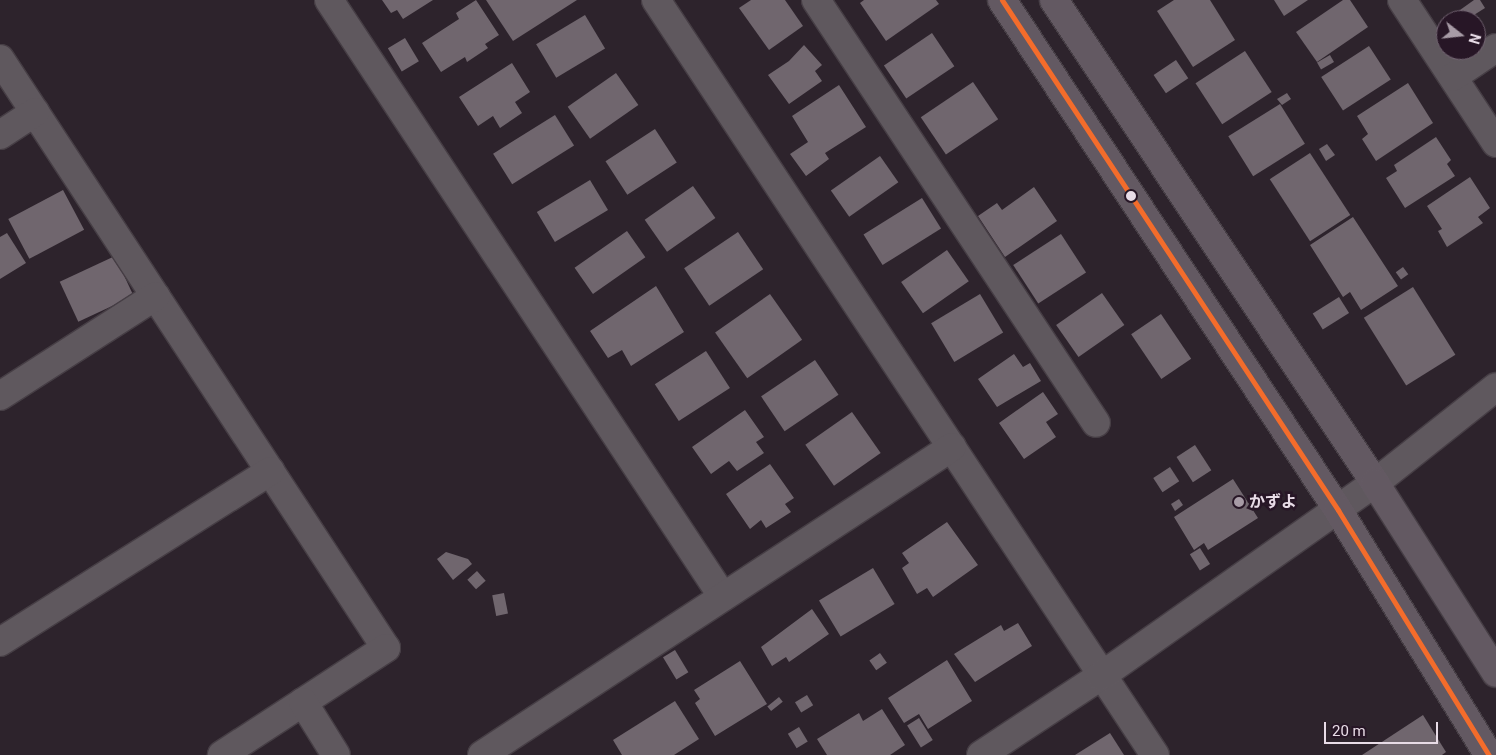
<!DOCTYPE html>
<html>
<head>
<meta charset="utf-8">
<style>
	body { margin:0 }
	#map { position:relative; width:1496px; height:755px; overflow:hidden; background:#2d232c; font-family:Roboto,"Noto Sans JP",sans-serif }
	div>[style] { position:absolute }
	.building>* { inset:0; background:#70666e; transform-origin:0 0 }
	.roads { filter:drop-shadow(1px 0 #463e45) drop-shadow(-1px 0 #463e45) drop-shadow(0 1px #463e45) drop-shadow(0 -1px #463e45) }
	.street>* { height:28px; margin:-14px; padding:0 14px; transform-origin:14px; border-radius:14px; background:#5f585e }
	.secondary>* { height:28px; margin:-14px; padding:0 14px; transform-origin:14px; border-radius:14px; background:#635962 }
	.bus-1>* { height:5px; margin:-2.5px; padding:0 2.5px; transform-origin:2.5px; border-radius:2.5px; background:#f36c2b }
	.dots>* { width:14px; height:14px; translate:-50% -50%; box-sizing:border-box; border:2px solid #271626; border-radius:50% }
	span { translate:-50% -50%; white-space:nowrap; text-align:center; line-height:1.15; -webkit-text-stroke:5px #271626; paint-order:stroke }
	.poi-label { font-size:16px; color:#e8dce7; font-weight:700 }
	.left { translate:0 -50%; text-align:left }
	.north { position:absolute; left:1436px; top:10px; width:50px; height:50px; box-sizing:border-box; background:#271626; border:1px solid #746573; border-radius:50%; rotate:106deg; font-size:14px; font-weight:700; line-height:20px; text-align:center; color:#e8dce7 }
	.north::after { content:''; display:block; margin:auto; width:18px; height:22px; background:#a79ba6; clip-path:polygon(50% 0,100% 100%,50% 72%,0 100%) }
	.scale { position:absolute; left:1324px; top:722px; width:114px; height:22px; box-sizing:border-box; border:2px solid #e8dce7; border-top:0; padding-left:6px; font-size:15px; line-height:18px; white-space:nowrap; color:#e8dce7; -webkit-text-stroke:4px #271626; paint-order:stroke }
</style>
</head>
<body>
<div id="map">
	<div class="building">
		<i style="clip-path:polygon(382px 0,433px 0,403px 19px,397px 10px,391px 13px)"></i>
		<i style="clip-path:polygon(476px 0,499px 35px,485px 44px,488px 48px,467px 62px,465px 57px,441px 72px,422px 43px,459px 19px,456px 13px)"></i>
		<i style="clip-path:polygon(486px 0,577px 0,513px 41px)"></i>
		<i style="clip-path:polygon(751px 0,785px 0,803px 26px,769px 50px,739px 8px)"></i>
		<i style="clip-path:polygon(864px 0,936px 0,939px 4px,886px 41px,860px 3px)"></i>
		<i style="clip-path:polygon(1174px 0,1210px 0,1235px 40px,1193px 67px,1157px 11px)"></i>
		<i style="clip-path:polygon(1274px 0,1308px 0,1284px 16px)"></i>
		<i style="clip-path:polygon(1343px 0,1350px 0,1368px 27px,1317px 62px,1296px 32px)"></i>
		<i style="clip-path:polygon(1474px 0,1480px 0,1485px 8px,1466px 20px,1446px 20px)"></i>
		<i style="left:585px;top:15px;width:39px;height:57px;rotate:59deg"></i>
		<i style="left:932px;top:33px;width:40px;height:58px;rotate:56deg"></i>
		<i style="left:405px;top:38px;width:27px;height:20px;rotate:59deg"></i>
		<i style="clip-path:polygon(804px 45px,822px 65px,815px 71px,822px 81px,789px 104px,768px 75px,789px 61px)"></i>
		<i style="left:1369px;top:46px;width:40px;height:57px;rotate:57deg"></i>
		<i style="left:1245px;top:51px;width:49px;height:59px;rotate:57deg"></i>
		<i style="left:1330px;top:55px;width:8px;height:15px;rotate:60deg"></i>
		<i style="left:1176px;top:60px;width:22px;height:27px;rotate:56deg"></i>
		<i style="clip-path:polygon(512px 63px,530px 92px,515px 102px,522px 113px,500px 128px,493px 116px,478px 126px,459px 97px)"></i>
		<i style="left:616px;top:73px;width:39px;height:59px;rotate:55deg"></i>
		<i style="left:973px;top:82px;width:45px;height:63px;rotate:56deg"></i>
		<i style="clip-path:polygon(1408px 83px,1433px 123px,1376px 161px,1362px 139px,1368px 134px,1357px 116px)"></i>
		<i style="clip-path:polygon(839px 85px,866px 127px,825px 153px,829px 159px,806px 176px,790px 154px,808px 142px,792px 116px)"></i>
		<i style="clip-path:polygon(1287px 93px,1291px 99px,1282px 105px,1277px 99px)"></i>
		<i style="left:1280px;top:104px;width:47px;height:61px;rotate:58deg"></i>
		<i style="left:555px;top:115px;width:36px;height:73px;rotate:58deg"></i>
		<i style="left:655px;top:129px;width:40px;height:59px;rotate:57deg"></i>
		<i style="clip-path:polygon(1436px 137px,1451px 160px,1447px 164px,1455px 176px,1405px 208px,1386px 178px,1397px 171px,1394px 165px)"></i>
		<i style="clip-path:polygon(1327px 144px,1335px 155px,1326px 161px,1319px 149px)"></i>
		<i style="left:1310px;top:153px;width:74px;height:48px;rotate:57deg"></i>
		<i style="left:880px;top:156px;width:32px;height:60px;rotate:55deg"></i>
		<i style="clip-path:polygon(1470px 177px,1490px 208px,1478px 217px,1483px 223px,1447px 247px,1438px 231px,1442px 229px,1427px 206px)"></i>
		<i style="left:590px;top:180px;width:35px;height:62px;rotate:59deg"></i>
		<i style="left:693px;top:186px;width:39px;height:59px;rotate:55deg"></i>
		<i style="clip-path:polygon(1034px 187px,1057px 221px,1005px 257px,978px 216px,997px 203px,1002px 210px)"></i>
		<i style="left:63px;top:190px;width:45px;height:62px;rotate:62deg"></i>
		<i style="left:922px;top:198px;width:36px;height:69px;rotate:58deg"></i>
		<i style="clip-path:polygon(1353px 217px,1398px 286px,1361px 310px,1350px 292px,1343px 297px,1310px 245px)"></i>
		<i style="left:627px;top:231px;width:32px;height:64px;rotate:55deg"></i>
		<i style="left:738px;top:232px;width:45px;height:65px;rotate:56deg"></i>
		<i style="clip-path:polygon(7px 233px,26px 263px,0 279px,0 237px)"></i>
		<i style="left:1061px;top:234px;width:46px;height:57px;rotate:57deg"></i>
		<i style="left:947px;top:250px;width:38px;height:56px;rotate:55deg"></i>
		<i style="left:115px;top:256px;width:44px;height:61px;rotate:65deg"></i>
		<i style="left:1403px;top:267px;width:9px;height:9px;rotate:54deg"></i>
		<i style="clip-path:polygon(656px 286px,684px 332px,631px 366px,622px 350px,608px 358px,590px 331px)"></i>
		<i style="left:1413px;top:287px;width:80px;height:58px;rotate:58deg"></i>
		<i style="left:1102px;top:293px;width:39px;height:56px;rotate:55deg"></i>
		<i style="left:770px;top:294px;width:56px;height:67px;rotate:55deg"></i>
		<i style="left:980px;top:294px;width:45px;height:57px;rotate:59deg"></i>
		<i style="left:1339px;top:297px;width:19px;height:31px;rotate:58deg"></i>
		<i style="left:1161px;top:314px;width:54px;height:36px;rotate:56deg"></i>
		<i style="left:706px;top:351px;width:44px;height:61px;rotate:57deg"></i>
		<i style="clip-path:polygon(1014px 354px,1023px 367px,1030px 363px,1041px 381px,997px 407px,978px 379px)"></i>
		<i style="left:815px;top:360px;width:42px;height:65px;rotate:56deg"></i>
		<i style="clip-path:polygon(1043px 392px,1058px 414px,1046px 422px,1056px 437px,1024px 459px,999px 423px)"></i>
		<i style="clip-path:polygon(745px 410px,764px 437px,756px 442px,764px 453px,737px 471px,729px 461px,711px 474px,692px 447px)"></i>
		<i style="left:852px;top:412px;width:50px;height:57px;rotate:55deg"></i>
		<i style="left:1195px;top:445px;width:30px;height:22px;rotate:57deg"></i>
		<i style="clip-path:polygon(770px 464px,794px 498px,785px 504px,791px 512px,766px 528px,761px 520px,750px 529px,726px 494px)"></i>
		<i style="left:1170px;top:467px;width:17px;height:20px;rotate:57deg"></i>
		<i style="clip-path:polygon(1233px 479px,1258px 518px,1208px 550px,1204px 543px,1194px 550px,1174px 517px)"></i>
		<i style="clip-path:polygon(1179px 499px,1183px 505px,1175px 511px,1171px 504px)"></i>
		<i style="clip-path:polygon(947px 522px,978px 565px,933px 597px,927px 588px,917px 594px,902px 568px,909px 563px,902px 553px)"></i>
		<i style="left:1200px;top:548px;width:19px;height:12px;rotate:58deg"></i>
		<i style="clip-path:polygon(446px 552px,468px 559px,472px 564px,453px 580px,437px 559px)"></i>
		<i style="left:873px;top:568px;width:42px;height:63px;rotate:59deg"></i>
		<i style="left:477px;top:571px;width:13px;height:13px;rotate:48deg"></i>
		<i style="left:504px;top:593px;width:21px;height:12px;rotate:79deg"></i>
		<i style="clip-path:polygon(812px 609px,829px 634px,789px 662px,786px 657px,772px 666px,761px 647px)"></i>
		<i style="clip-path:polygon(1018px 623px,1032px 646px,975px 682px,954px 654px,1001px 625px,1004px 631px)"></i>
		<i style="left:675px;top:650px;width:26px;height:14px;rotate:59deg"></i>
		<i style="left:880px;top:653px;width:12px;height:13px;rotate:55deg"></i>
		<i style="clip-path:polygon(947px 660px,972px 701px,928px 729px,919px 714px,904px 723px,888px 698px)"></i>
		<i style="clip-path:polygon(740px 661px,767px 704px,715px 736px,695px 703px,700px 699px,694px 690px)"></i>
		<i style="left:807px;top:695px;width:12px;height:14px;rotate:59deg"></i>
		<i style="left:779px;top:697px;width:6px;height:15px;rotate:51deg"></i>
		<i style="clip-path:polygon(675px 701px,699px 739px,674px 755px,622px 755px,613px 740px)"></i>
		<i style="clip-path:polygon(882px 709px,905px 745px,890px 755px,827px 755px,817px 739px,859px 713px,863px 721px)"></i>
		<i style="clip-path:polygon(1423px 715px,1446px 752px,1442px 755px,1362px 755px)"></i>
		<i style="left:919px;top:718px;width:26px;height:14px;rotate:58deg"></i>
		<i style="left:799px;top:727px;width:17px;height:13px;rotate:59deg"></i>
		<i style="clip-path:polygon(1110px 733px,1124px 755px,1075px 755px)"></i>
	</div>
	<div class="roads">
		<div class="street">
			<i style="left:329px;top:0;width:715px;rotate:56.58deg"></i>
			<i style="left:656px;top:0;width:905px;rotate:56.54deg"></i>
			<i style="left:816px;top:0;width:507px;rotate:56.5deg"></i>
			<i style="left:1402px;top:0;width:171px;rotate:56.7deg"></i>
			<i style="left:0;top:59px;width:704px;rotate:56.76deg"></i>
			<i style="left:386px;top:648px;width:196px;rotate:146.9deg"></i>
			<i style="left:1453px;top:77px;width:52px;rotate:-34deg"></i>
			<i style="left:0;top:135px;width:42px;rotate:-33.3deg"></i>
			<i style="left:0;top:396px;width:185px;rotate:-32.7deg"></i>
			<i style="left:0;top:642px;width:320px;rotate:-32.3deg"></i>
			<i style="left:303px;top:702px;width:62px;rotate:58.1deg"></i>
			<i style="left:482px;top:755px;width:562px;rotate:-33.24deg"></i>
			<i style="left:981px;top:755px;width:144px;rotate:-33.4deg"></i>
			<i style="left:1101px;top:676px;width:335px;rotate:-35.2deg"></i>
			<i style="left:1375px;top:483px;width:154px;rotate:-38.4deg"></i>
		</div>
		<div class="secondary">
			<i style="left:1002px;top:0;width:611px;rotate:56.62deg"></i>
			<i style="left:1338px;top:510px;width:288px;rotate:58.4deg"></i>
			<i style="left:1054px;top:0;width:580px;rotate:56.39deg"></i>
			<i style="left:1375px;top:483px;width:225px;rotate:57.5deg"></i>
		</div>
	</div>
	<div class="bus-1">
		<i style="left:1002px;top:0;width:611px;rotate:56.62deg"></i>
		<i style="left:1338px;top:510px;width:288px;rotate:58.4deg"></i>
	</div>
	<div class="dots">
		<i style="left:1131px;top:196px;background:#e8dce7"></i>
		<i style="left:1239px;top:502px;background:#a79ba6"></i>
	</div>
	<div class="poi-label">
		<span class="left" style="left:1249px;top:502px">かずよ</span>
	</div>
	<div class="north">N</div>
	<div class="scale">20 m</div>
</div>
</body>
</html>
